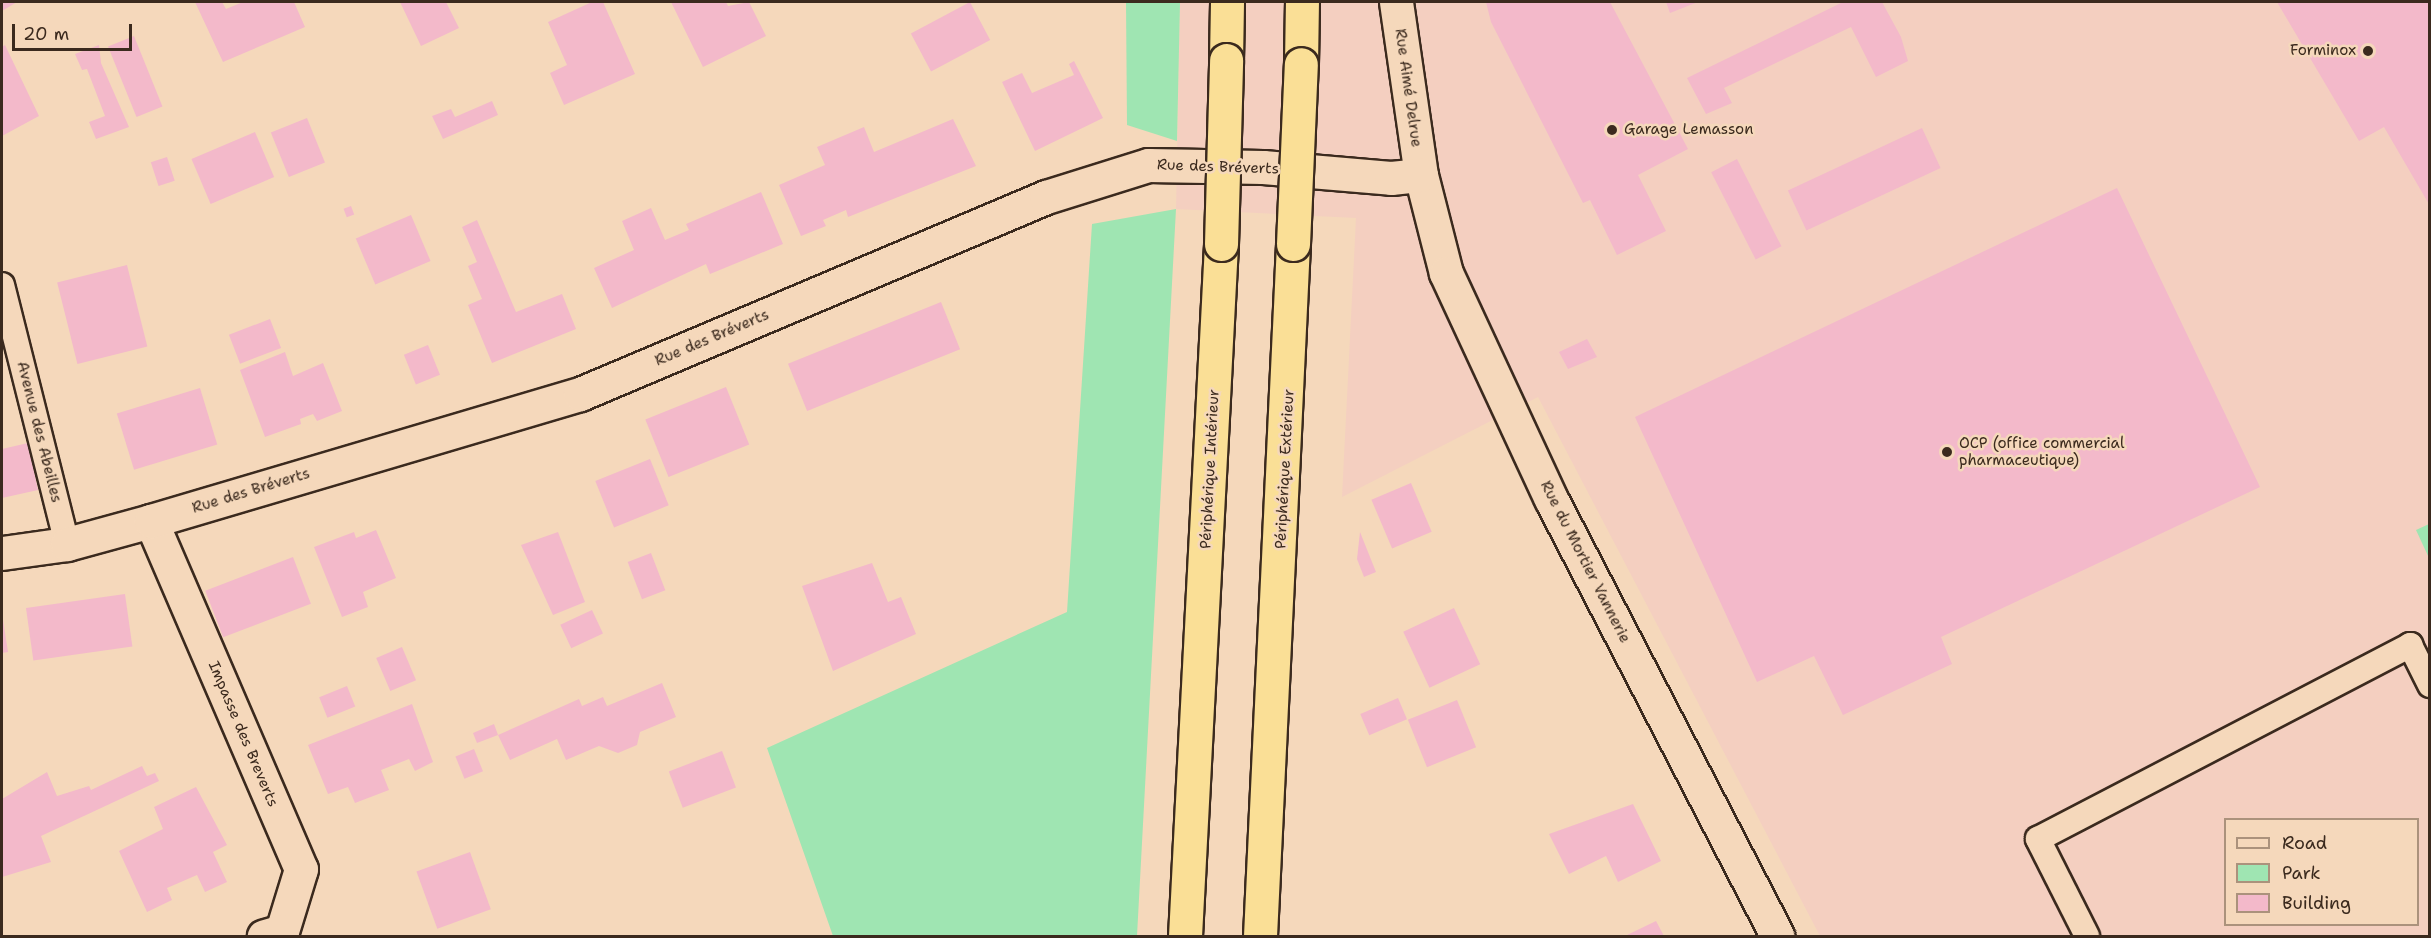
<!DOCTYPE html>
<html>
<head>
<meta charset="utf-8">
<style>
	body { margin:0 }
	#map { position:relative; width:2431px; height:938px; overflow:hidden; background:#f5d8bb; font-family:"Shantell Sans",sans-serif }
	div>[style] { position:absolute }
	.built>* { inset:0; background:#f4cfc0 }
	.green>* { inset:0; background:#9fe5b2 }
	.building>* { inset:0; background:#f3b9ca; transform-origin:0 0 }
	.roads { filter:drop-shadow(2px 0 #3b2a1e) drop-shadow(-2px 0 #3b2a1e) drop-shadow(0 2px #3b2a1e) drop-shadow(0 -2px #3b2a1e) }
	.service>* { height:24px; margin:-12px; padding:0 12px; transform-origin:12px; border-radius:12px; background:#f5d8bb }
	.minor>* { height:33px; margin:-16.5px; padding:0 16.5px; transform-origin:16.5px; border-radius:16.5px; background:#f5d8bb }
	.trunk>* { height:33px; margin:-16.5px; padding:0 16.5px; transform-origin:16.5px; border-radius:16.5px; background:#fadf96 }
	.bridges { filter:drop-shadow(2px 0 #3b2a1e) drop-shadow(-2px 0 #3b2a1e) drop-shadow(0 2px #3b2a1e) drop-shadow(0 -2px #3b2a1e) }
	.trunk-bridge>* { height:33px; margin:-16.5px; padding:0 16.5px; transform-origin:16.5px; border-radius:16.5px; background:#fadf96 }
	.dots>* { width:16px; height:16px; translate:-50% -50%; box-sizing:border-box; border:3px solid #f5d8bb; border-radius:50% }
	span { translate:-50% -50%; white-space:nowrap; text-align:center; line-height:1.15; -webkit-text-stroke:5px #f5d8bb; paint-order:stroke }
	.poi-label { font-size:15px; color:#3b2a1e }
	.right { translate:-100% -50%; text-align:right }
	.left { translate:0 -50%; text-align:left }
	.street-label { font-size:15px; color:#3b2a1e }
	.frame { position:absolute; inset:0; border:3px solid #3b2a1e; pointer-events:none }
	.legend { position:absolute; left:2224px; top:818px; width:195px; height:108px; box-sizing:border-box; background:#f5d8bb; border:2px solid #ab927c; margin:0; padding:8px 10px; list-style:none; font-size:18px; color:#3b2a1e }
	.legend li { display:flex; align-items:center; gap:12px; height:30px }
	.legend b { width:30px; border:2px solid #ab927c }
	.scale { position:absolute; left:12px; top:24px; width:120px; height:27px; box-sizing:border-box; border:3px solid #3b2a1e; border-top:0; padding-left:8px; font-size:18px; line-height:21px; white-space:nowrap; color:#3b2a1e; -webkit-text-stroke:4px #f5d8bb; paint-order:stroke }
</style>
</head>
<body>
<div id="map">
	<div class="built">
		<i style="clip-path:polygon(evenodd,1180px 2px,2429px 2px,2429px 936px,1820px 936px,1538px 397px,1342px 497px,1356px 218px,1176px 209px,1180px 2px,2226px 820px,2418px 820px,2418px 924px,2226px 924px,2226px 820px)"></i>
	</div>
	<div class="green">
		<i style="clip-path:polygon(1126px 2px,1180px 2px,1177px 141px,1127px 125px)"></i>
		<i style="clip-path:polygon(1176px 209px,1137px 936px,833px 936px,767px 748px,1067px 612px,1092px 224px)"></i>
		<i style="clip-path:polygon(2429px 524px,2429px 558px,2416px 530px)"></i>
	</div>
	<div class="building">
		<i style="clip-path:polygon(2px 2px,17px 2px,2px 11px)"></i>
		<i style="clip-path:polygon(195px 2px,222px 2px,226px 9px,243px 2px,294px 2px,305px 27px,223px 62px)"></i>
		<i style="clip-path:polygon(400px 2px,446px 2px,459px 28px,421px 46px)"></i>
		<i style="clip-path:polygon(592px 2px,603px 2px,635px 74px,564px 105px,550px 73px,567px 65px,548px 22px)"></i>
		<i style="clip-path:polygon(671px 2px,726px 2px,728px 6px,749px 2px,766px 36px,703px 67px)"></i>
		<i style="left:970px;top:2px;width:43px;height:67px;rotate:62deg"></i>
		<i style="clip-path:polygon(1486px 2px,1610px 2px,1688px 149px,1638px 175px,1666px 231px,1617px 255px,1590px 200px,1583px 203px,1491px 22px)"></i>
		<i style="clip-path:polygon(1666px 2px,1698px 2px,1670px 13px)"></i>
		<i style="clip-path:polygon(1843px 2px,1882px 2px,1901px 37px,1908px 61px,1876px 77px,1851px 27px,1724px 88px,1732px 103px,1706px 114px,1687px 78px)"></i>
		<i style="clip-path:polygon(2277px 2px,2430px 2px,2430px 206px,2384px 127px,2359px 141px)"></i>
		<i style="left:134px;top:36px;width:76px;height:28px;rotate:68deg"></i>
		<i style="clip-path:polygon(5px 45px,39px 116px,2px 136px,2px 47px)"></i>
		<i style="clip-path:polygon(99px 45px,101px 63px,129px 127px,96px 139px,89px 122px,105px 116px,87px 69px,82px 70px,75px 54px)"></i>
		<i style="clip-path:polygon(1074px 61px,1103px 118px,1035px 151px,1002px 82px,1022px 73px,1032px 93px,1074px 75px,1069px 64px)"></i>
		<i style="clip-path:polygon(492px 101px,498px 115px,443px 139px,432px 116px,451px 109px,455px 117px)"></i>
		<i style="left:307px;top:118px;width:48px;height:39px;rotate:68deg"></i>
		<i style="clip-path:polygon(953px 119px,976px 166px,848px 217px,846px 210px,823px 220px,826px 226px,801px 236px,779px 185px,825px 165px,817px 147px,864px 127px,874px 152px)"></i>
		<i style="left:1922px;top:128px;width:44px;height:148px;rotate:65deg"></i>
		<i style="left:255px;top:132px;width:49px;height:69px;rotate:67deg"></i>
		<i style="left:167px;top:157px;width:25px;height:17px;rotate:72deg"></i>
		<i style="left:1737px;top:159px;width:98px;height:29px;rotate:63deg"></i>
		<i style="clip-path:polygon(2117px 188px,2260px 487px,1941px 637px,1952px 664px,1843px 715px,1814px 656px,1757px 682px,1635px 417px)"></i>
		<i style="clip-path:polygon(761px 192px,783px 244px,710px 274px,706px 264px,612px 308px,594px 268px,634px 250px,622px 221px,651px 208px,665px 240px,689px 230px,686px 224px)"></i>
		<i style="left:351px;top:206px;width:9px;height:8px;rotate:69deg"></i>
		<i style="left:411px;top:215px;width:50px;height:60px;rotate:67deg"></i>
		<i style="clip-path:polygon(477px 220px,516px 312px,562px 294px,576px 329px,492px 363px,468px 305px,482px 299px,468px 266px,477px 262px,462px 227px)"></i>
		<i style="left:127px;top:265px;width:84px;height:72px;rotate:76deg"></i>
		<i style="left:941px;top:302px;width:51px;height:165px;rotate:68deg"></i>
		<i style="left:270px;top:319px;width:31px;height:44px;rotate:69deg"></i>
		<i style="clip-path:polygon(1587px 339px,1597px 357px,1568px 369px,1559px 352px)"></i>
		<i style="left:428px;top:345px;width:32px;height:26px;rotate:68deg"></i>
		<i style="clip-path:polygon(285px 352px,293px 376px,323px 363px,342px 411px,317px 421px,313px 414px,300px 419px,301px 424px,265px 437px,240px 370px)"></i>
		<i style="left:726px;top:387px;width:62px;height:87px;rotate:68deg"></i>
		<i style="left:200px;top:388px;width:59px;height:87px;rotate:73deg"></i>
		<i style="clip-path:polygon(28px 443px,38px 490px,2px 498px,2px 449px)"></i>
		<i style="left:650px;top:459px;width:50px;height:59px;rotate:68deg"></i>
		<i style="left:1411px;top:483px;width:53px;height:43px;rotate:67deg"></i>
		<i style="clip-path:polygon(376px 530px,396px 578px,363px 592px,368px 607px,342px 617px,314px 547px,354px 532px,356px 538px)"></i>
		<i style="clip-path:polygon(558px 532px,585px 602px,553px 615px,521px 545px)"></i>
		<i style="clip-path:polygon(1360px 532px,1376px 572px,1364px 577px,1357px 559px)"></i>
		<i style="left:651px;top:553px;width:40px;height:25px;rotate:69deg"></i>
		<i style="left:293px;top:557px;width:50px;height:94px;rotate:69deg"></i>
		<i style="clip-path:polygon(872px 563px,888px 602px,901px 597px,916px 634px,833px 671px,802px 586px)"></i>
		<i style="left:125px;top:594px;width:53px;height:100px;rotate:82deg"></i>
		<i style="left:1454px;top:608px;width:62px;height:56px;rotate:65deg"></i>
		<i style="left:592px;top:610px;width:26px;height:35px;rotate:65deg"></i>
		<i style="clip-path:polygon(2px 613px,8px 652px,2px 653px)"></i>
		<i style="left:402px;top:647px;width:36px;height:28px;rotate:67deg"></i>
		<i style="clip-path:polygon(662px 683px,676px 717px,640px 732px,637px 745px,618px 753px,599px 746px,566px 760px,557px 739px,510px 760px,498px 735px,477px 743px,473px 733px,494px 724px,498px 735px,579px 699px,582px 706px,603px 697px,607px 706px)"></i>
		<i style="left:347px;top:686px;width:22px;height:30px;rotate:68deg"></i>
		<i style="left:1398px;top:698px;width:23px;height:41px;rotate:67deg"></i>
		<i style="left:1457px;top:700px;width:51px;height:53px;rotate:68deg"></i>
		<i style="clip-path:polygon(412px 704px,433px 762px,415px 771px,409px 759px,381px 770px,389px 790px,355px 803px,348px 787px,328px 794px,308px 745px)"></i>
		<i style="left:474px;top:749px;width:24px;height:20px;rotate:68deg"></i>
		<i style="left:722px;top:751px;width:39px;height:57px;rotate:69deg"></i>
		<i style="clip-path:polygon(142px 766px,147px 776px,155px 773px,159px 781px,41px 836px,51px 862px,2px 877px,2px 799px,47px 772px,57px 796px,89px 786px,91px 790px)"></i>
		<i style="clip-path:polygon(196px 787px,227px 845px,213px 852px,227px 882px,205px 892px,197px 875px,167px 888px,172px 900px,147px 912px,119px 851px,163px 829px,154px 807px)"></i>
		<i style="clip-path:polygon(1633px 804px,1661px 861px,1618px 882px,1606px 856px,1569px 874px,1549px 834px)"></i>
		<i style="left:470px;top:852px;width:61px;height:57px;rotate:70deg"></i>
		<i style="clip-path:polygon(1656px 921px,1664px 936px,1625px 936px)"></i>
	</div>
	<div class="roads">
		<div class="service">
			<i style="left:2px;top:285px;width:267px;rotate:75.9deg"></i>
			<i style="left:2087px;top:936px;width:109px;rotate:-116.8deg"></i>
			<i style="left:2038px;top:839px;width:420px;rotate:-27.5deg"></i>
			<i style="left:2410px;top:645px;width:45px;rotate:63.4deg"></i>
		</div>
		<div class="minor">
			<i style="left:1396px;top:2px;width:175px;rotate:81.8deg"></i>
			<i style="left:1421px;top:175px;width:101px;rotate:75.7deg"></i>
			<i style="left:1446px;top:273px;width:249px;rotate:65.1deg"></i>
			<i style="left:1551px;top:499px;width:492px;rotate:62.6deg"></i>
			<i style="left:151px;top:521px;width:379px;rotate:66.7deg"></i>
			<i style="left:301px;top:869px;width:65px;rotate:107deg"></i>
			<i style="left:282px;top:931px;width:19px;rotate:164deg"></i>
			<i style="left:2px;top:553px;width:66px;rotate:-7.9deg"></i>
			<i style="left:67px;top:544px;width:87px;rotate:-15.3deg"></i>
			<i style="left:151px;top:521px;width:447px;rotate:-16.5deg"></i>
			<i style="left:580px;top:394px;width:506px;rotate:-22.92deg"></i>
			<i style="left:1046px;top:197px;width:107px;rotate:-17.4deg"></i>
			<i style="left:1148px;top:165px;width:115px;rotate:1deg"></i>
			<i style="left:1263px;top:167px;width:128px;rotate:4.9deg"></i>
			<i style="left:1391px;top:178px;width:30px;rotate:-6deg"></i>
		</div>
		<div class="trunk">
			<i style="left:1226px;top:60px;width:58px;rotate:-89deg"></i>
			<i style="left:1301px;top:64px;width:62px;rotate:-89.1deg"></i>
			<i style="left:1185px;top:936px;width:693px;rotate:-87.02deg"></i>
			<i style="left:1260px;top:936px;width:693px;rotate:-87.27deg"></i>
		</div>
	</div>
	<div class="bridges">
		<div class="trunk-bridge">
			<i style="left:1221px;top:244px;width:184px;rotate:-88.4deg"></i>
			<i style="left:1293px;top:244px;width:180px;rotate:-87.5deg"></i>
		</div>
	</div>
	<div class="dots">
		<i style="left:2368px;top:51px;background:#3b2a1e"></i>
		<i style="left:1612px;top:130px;background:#3b2a1e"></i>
		<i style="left:1947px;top:452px;background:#3b2a1e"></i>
	</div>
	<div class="poi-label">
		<span class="right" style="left:2356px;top:51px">Forminox</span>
		<span class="left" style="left:1624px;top:130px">Garage Lemasson</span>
		<span class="left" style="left:1959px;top:452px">OCP (office commercial<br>pharmaceutique)</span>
	</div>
	<div class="street-label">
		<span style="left:1408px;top:88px;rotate:82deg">Rue Aimé Delrue</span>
		<span style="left:1218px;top:167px;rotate:2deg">Rue des Bréverts</span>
		<span style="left:712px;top:338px;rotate:-23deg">Rue des Bréverts</span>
		<span style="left:39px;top:432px;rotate:76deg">Avenue des Abeilles</span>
		<span style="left:1210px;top:469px;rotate:-87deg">Périphérique Intérieur</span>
		<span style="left:1285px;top:469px;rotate:-87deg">Périphérique Extérieur</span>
		<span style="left:251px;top:491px;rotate:-17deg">Rue des Bréverts</span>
		<span style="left:1585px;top:562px;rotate:63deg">Rue du Mortier Vannerie</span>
		<span style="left:243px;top:734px;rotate:67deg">Impasse des Breverts</span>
	</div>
	<div class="frame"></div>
	<ul class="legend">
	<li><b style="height:8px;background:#f5d8bb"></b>Road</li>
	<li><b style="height:16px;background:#9fe5b2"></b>Park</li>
	<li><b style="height:16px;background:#f3b9ca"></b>Building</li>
	</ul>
	<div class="scale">20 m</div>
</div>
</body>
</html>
